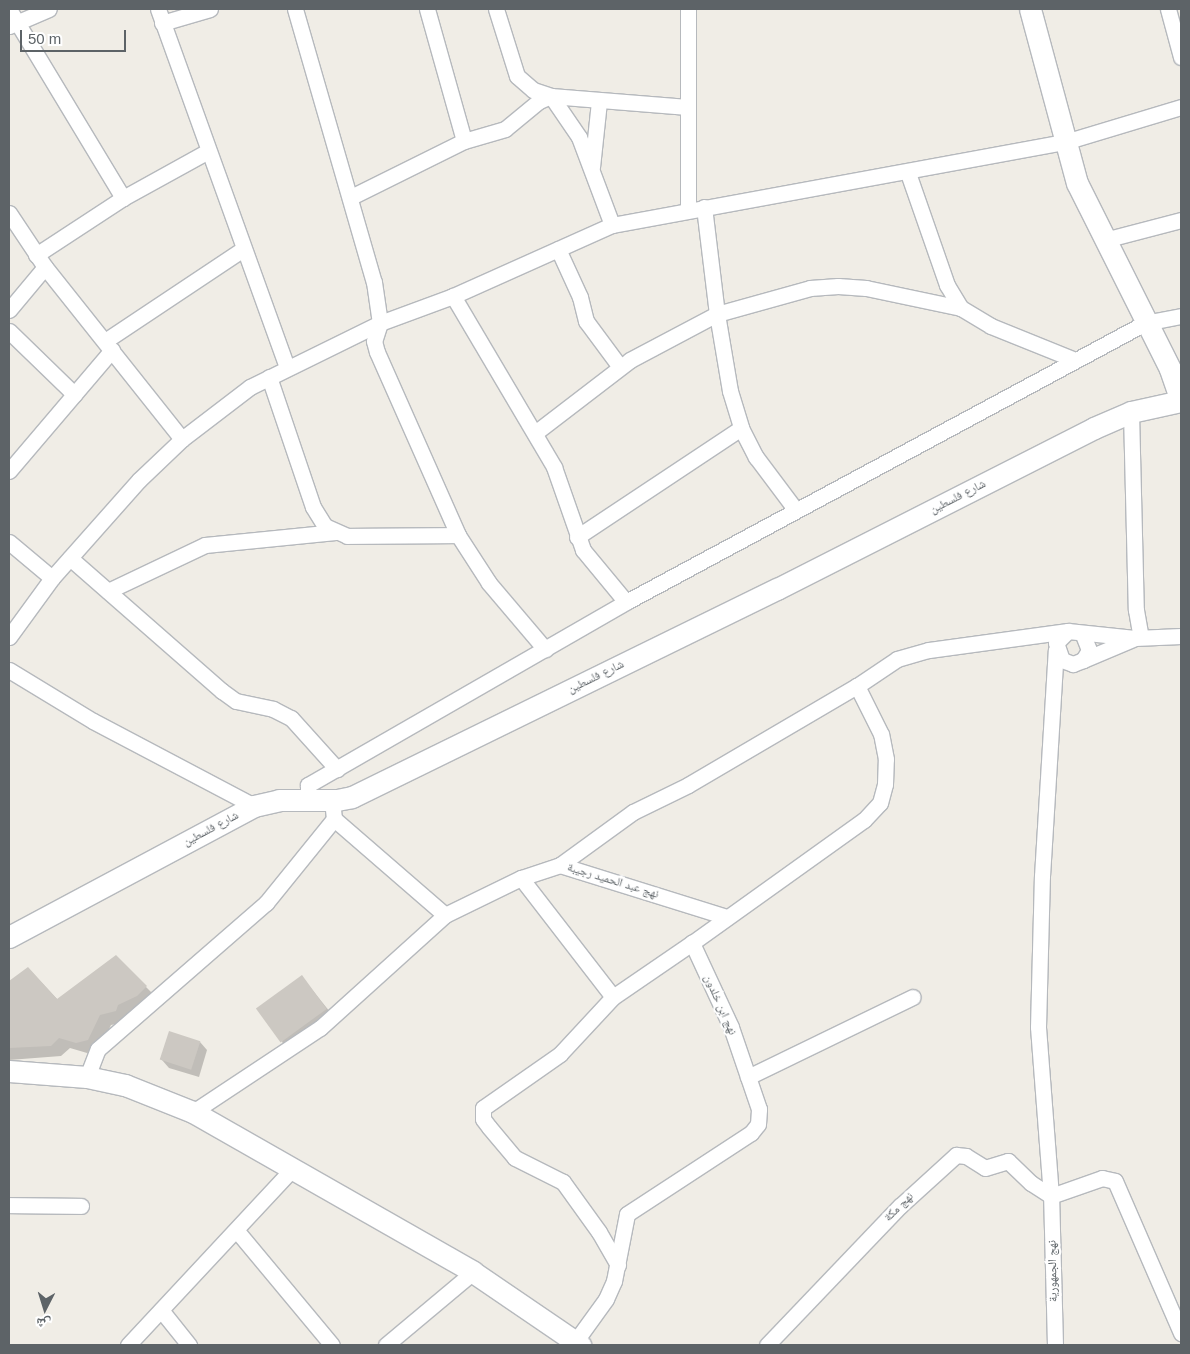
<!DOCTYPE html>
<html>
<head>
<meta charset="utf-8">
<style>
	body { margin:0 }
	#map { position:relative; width:1190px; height:1354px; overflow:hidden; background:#f0ede6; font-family:Helvetica,"Noto Naskh Arabic",sans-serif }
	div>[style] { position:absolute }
	.shadow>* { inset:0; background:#0003 }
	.building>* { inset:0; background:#ccc8c2; transform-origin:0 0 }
	.roads { filter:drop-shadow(1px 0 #b6b9bd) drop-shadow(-1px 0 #b6b9bd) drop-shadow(0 1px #b6b9bd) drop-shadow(0 -1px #b6b9bd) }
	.street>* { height:15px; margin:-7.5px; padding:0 7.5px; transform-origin:7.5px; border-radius:7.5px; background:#fff }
	.secondary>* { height:21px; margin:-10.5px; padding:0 10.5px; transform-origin:10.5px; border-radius:10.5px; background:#fff }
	span { translate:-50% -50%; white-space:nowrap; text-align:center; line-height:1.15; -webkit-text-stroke:4.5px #fff; paint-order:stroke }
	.street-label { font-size:12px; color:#5d6367 }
	.frame { position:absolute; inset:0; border:10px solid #5d6367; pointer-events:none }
	.north { position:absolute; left:20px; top:1284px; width:50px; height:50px; -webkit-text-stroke:4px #fff; paint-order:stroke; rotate:185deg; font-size:14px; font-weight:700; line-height:20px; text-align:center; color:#5d6367 }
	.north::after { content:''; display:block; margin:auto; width:18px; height:22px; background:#5d6367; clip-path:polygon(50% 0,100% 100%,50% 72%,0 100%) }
	.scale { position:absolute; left:20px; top:30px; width:106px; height:22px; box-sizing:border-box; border:2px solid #5d6367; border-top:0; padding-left:6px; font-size:15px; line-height:18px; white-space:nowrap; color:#5d6367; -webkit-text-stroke:4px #fff; paint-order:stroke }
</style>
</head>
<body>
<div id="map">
	<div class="shadow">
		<i style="clip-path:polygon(116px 957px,156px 997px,126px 1022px,111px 1025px,99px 1050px,87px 1053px,70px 1048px,61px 1056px,9px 1060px,9px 983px,28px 968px,58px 1000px)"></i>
		<i style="clip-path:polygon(302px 977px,334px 1017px,289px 1050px,282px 1042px)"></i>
		<i style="clip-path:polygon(200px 1042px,207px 1050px,199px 1077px,169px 1068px,162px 1060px)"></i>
	</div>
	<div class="building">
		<i style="clip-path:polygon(116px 955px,147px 986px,137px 996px,118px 1005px,116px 1011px,100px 1015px,88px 1040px,76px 1043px,59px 1038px,51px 1046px,9px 1048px,9px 981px,28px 967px,57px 999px)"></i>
		<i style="left:302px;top:975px;width:42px;height:57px;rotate:54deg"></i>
		<i style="left:169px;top:1031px;width:33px;height:30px;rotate:18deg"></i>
	</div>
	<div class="roads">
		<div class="street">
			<i style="left:9px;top:9px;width:221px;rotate:58.9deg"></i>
			<i style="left:158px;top:9px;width:381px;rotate:70.2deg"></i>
			<i style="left:295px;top:9px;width:284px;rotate:73.9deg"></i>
			<i style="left:374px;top:282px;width:41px;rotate:81.7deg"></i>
			<i style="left:380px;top:323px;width:19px;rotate:108deg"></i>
			<i style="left:374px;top:341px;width:11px;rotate:75deg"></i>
			<i style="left:377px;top:352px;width:200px;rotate:66.1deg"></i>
			<i style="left:458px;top:535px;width:57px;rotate:57.1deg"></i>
			<i style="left:489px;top:583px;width:87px;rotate:49.7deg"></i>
			<i style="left:427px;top:9px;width:137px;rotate:74.3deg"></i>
			<i style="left:496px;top:9px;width:70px;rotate:72.6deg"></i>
			<i style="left:517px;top:76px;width:21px;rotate:41deg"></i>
			<i style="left:533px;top:90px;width:19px;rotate:18deg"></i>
			<i style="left:551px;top:96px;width:137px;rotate:4.6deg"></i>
			<i style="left:688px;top:9px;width:200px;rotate:90deg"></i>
			<i style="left:1168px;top:9px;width:50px;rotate:74.8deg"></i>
			<i style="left:162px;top:23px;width:50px;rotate:-16.3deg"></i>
			<i style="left:9px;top:26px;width:43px;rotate:-23deg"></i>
			<i style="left:551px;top:96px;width:50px;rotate:55.7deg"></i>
			<i style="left:579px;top:137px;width:94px;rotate:69.4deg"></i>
			<i style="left:592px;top:167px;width:66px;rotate:-83.9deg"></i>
			<i style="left:908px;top:173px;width:119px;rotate:70.8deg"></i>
			<i style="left:947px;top:285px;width:27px;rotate:59deg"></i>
			<i style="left:961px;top:308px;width:35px;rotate:31deg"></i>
			<i style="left:991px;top:326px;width:91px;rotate:22deg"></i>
			<i style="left:351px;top:197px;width:126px;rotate:-26.4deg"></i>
			<i style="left:464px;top:141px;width:43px;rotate:-16.3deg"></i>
			<i style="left:505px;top:129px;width:44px;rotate:-39.5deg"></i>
			<i style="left:539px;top:101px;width:13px;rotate:-23deg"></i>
			<i style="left:704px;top:207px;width:108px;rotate:83.1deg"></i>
			<i style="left:717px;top:314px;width:78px;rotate:80.4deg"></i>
			<i style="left:730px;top:391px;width:39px;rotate:73deg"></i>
			<i style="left:741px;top:428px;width:33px;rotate:63deg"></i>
			<i style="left:756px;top:457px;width:65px;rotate:53.1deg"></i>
			<i style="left:9px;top:213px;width:65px;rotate:56.3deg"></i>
			<i style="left:45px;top:267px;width:220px;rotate:51.5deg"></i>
			<i style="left:1104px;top:240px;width:80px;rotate:-14.6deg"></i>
			<i style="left:558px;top:249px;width:53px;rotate:65.4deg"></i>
			<i style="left:580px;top:297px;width:25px;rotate:76deg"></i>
			<i style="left:586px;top:321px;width:57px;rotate:53.5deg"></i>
			<i style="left:36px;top:255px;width:104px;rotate:-33.2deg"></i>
			<i style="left:123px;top:198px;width:97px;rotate:-28.9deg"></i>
			<i style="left:453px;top:296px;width:199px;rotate:59.4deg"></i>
			<i style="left:554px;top:467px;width:88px;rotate:70.7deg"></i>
			<i style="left:583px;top:550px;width:67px;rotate:50.4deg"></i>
			<i style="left:9px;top:310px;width:56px;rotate:-50.1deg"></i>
			<i style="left:9px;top:331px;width:91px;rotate:44.1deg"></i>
			<i style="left:105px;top:341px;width:166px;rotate:-33.7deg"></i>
			<i style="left:269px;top:377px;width:137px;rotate:71.3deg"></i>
			<i style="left:313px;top:507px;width:22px;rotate:58deg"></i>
			<i style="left:325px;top:526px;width:24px;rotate:24deg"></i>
			<i style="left:347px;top:536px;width:111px;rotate:-0.5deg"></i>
			<i style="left:1131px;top:412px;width:198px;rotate:88.6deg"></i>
			<i style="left:1136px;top:610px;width:27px;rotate:80deg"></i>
			<i style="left:535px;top:433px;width:120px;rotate:-37.5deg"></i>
			<i style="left:630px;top:360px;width:98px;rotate:-27.9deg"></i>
			<i style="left:717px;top:314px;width:97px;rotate:-15.6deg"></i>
			<i style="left:810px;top:288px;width:28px;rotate:-4deg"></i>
			<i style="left:838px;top:286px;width:28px;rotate:4deg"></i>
			<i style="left:866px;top:288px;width:97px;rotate:11.9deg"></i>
			<i style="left:9px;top:471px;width:159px;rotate:-49.6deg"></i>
			<i style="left:577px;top:537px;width:197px;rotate:-33.6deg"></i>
			<i style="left:9px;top:542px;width:56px;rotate:39.9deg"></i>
			<i style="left:70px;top:558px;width:202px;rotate:41.2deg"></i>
			<i style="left:222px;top:691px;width:17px;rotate:36deg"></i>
			<i style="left:236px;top:701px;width:38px;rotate:12deg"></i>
			<i style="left:273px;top:709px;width:20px;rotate:27deg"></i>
			<i style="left:291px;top:718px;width:69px;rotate:48deg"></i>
			<i style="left:108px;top:591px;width:107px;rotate:-25.4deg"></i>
			<i style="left:205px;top:545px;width:131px;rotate:-5.7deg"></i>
			<i style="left:1083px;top:635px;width:16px;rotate:68deg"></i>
			<i style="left:1089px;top:650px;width:12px;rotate:121deg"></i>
			<i style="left:1083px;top:660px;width:11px;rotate:158deg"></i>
			<i style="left:1073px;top:664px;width:12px;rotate:-160deg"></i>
			<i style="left:1062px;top:660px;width:18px;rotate:-109deg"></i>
			<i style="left:1056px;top:643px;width:17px;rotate:-45deg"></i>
			<i style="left:1068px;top:631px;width:67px;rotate:6deg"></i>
			<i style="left:1135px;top:638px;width:46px;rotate:-2.5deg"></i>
			<i style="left:9px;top:637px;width:73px;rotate:-53.9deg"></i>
			<i style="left:52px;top:578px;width:131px;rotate:-48.4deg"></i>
			<i style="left:139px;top:480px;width:59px;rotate:-43.6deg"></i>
			<i style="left:182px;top:439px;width:86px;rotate:-37.4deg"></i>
			<i style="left:250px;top:387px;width:145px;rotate:-26.2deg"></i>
			<i style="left:380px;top:323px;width:78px;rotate:-20.3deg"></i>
			<i style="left:453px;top:296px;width:174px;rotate:-24.1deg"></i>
			<i style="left:612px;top:225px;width:461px;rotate:-10.4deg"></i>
			<i style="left:1065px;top:142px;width:121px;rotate:-16.8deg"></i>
			<i style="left:1083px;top:660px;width:54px;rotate:-22.8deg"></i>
			<i style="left:9px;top:670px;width:98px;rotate:31.3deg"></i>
			<i style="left:93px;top:721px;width:182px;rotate:27.8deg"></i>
			<i style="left:308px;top:800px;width:15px;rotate:-90deg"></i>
			<i style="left:308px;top:785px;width:367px;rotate:-29.9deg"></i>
			<i style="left:626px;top:602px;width:589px;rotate:-28.26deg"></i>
			<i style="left:1145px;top:323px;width:37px;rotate:-11deg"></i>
			<i style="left:560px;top:865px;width:90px;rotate:-36deg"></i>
			<i style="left:633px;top:812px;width:61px;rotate:-26.1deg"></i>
			<i style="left:688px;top:785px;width:196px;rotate:-30.4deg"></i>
			<i style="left:857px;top:686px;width:48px;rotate:-34deg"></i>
			<i style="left:897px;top:659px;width:33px;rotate:-16deg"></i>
			<i style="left:929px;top:650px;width:140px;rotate:-7.8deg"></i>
			<i style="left:521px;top:878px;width:150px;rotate:52.3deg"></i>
			<i style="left:445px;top:915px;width:85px;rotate:-26deg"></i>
			<i style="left:521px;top:878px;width:41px;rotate:-18.4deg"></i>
			<i style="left:560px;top:865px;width:175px;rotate:17.3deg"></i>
			<i style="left:87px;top:1077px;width:30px;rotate:-69deg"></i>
			<i style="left:98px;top:1049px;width:223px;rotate:-41deg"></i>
			<i style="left:266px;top:903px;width:108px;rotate:-51deg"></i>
			<i style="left:748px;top:1077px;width:183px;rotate:-25.9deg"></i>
			<i style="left:193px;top:1112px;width:152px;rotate:-33.5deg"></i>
			<i style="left:320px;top:1028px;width:169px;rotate:-42.1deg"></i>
			<i style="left:445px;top:915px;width:147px;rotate:-139.1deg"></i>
			<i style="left:334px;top:819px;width:19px;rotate:-96deg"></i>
			<i style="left:1051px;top:1196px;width:54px;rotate:-19.4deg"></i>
			<i style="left:1102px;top:1178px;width:13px;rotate:13deg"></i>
			<i style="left:1115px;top:1181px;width:166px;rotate:66.5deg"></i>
			<i style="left:9px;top:1205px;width:72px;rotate:0.8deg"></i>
			<i style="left:237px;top:1231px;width:148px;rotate:50.2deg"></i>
			<i style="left:618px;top:1265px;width:38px;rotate:-120deg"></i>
			<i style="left:599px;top:1232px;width:62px;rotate:-125.8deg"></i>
			<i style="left:563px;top:1182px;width:54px;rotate:-153.4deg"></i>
			<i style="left:515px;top:1158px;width:40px;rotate:-130deg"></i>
			<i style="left:489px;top:1127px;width:10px;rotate:-127deg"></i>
			<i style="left:483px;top:1119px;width:11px;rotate:-90deg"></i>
			<i style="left:483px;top:1108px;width:94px;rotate:-35deg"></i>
			<i style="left:560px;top:1054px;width:78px;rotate:-47.1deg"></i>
			<i style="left:613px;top:997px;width:96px;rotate:-34.4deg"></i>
			<i style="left:161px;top:1310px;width:45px;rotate:51.3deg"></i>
			<i style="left:575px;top:1342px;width:53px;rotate:-54.2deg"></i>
			<i style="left:606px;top:1299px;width:20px;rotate:-66deg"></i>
			<i style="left:614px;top:1281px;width:68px;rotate:-79deg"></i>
			<i style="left:627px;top:1214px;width:148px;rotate:-33.2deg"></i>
			<i style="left:751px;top:1133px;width:11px;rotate:-52deg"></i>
			<i style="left:758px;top:1124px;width:15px;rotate:-86deg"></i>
			<i style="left:759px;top:1109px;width:87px;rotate:-108.9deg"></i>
			<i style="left:731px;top:1027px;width:93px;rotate:-114.9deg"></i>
			<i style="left:692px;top:943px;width:211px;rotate:-35.6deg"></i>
			<i style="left:864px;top:820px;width:23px;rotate:-47deg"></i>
			<i style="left:880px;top:803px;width:20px;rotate:-75deg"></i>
			<i style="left:885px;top:784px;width:25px;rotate:-88deg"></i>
			<i style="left:886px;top:759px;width:25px;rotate:-101deg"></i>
			<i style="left:881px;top:734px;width:54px;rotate:-116.6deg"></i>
			<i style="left:128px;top:1345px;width:242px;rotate:-47deg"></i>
			<i style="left:386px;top:1345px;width:114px;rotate:-40deg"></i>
			<i style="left:767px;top:1345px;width:192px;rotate:-46.3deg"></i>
			<i style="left:900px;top:1206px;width:76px;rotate:-42.3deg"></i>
			<i style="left:956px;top:1155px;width:10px;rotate:6deg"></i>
			<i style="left:966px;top:1156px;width:22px;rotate:32deg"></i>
			<i style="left:985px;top:1168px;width:24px;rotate:-17deg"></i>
			<i style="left:1008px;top:1161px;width:32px;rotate:44deg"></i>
			<i style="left:1031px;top:1183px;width:24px;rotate:33deg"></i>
			<i style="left:1055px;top:1345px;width:149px;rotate:-91.5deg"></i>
			<i style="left:1051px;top:1196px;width:169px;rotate:-94.4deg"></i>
			<i style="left:1038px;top:1027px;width:151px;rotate:-88.5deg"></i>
			<i style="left:1042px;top:876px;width:226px;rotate:-86.5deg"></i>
		</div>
		<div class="secondary">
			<i style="left:1030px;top:9px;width:180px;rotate:74.9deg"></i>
			<i style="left:1077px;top:183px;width:208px;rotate:63.4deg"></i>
			<i style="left:1170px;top:369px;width:34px;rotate:71deg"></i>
			<i style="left:9px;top:937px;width:278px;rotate:-28.1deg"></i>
			<i style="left:254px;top:806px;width:26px;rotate:-13deg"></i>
			<i style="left:279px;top:800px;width:58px"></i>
			<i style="left:337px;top:800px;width:15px;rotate:-11deg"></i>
			<i style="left:352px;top:797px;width:473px;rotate:-26.1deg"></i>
			<i style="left:777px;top:589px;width:356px;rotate:-26.9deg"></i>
			<i style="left:1094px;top:428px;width:40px;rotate:-23.4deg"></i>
			<i style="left:1131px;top:412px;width:51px;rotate:-12.4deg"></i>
			<i style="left:9px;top:1071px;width:78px;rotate:4.4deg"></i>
			<i style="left:87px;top:1077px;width:39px;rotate:12deg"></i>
			<i style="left:125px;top:1085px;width:73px;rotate:21.7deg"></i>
			<i style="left:193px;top:1112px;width:322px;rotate:29.7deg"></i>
			<i style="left:473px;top:1272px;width:130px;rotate:34.3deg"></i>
		</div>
	</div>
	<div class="street-label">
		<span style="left:958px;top:497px;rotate:-27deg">شارع فلسطين</span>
		<span style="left:596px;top:677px;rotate:-26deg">شارع فلسطين</span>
		<span style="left:211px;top:829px;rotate:-28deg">شارع فلسطين</span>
		<span style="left:613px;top:881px;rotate:17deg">نهج عبد الحميد رجيبة</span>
		<span style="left:720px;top:1005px;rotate:66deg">نهج ابن خلدون</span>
		<span style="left:899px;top:1207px;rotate:-45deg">نهج مكة</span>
		<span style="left:1053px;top:1271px;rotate:-91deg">نهج الجمهورية</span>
	</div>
	<div class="frame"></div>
	<div class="north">ش</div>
	<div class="scale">50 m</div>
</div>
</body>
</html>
